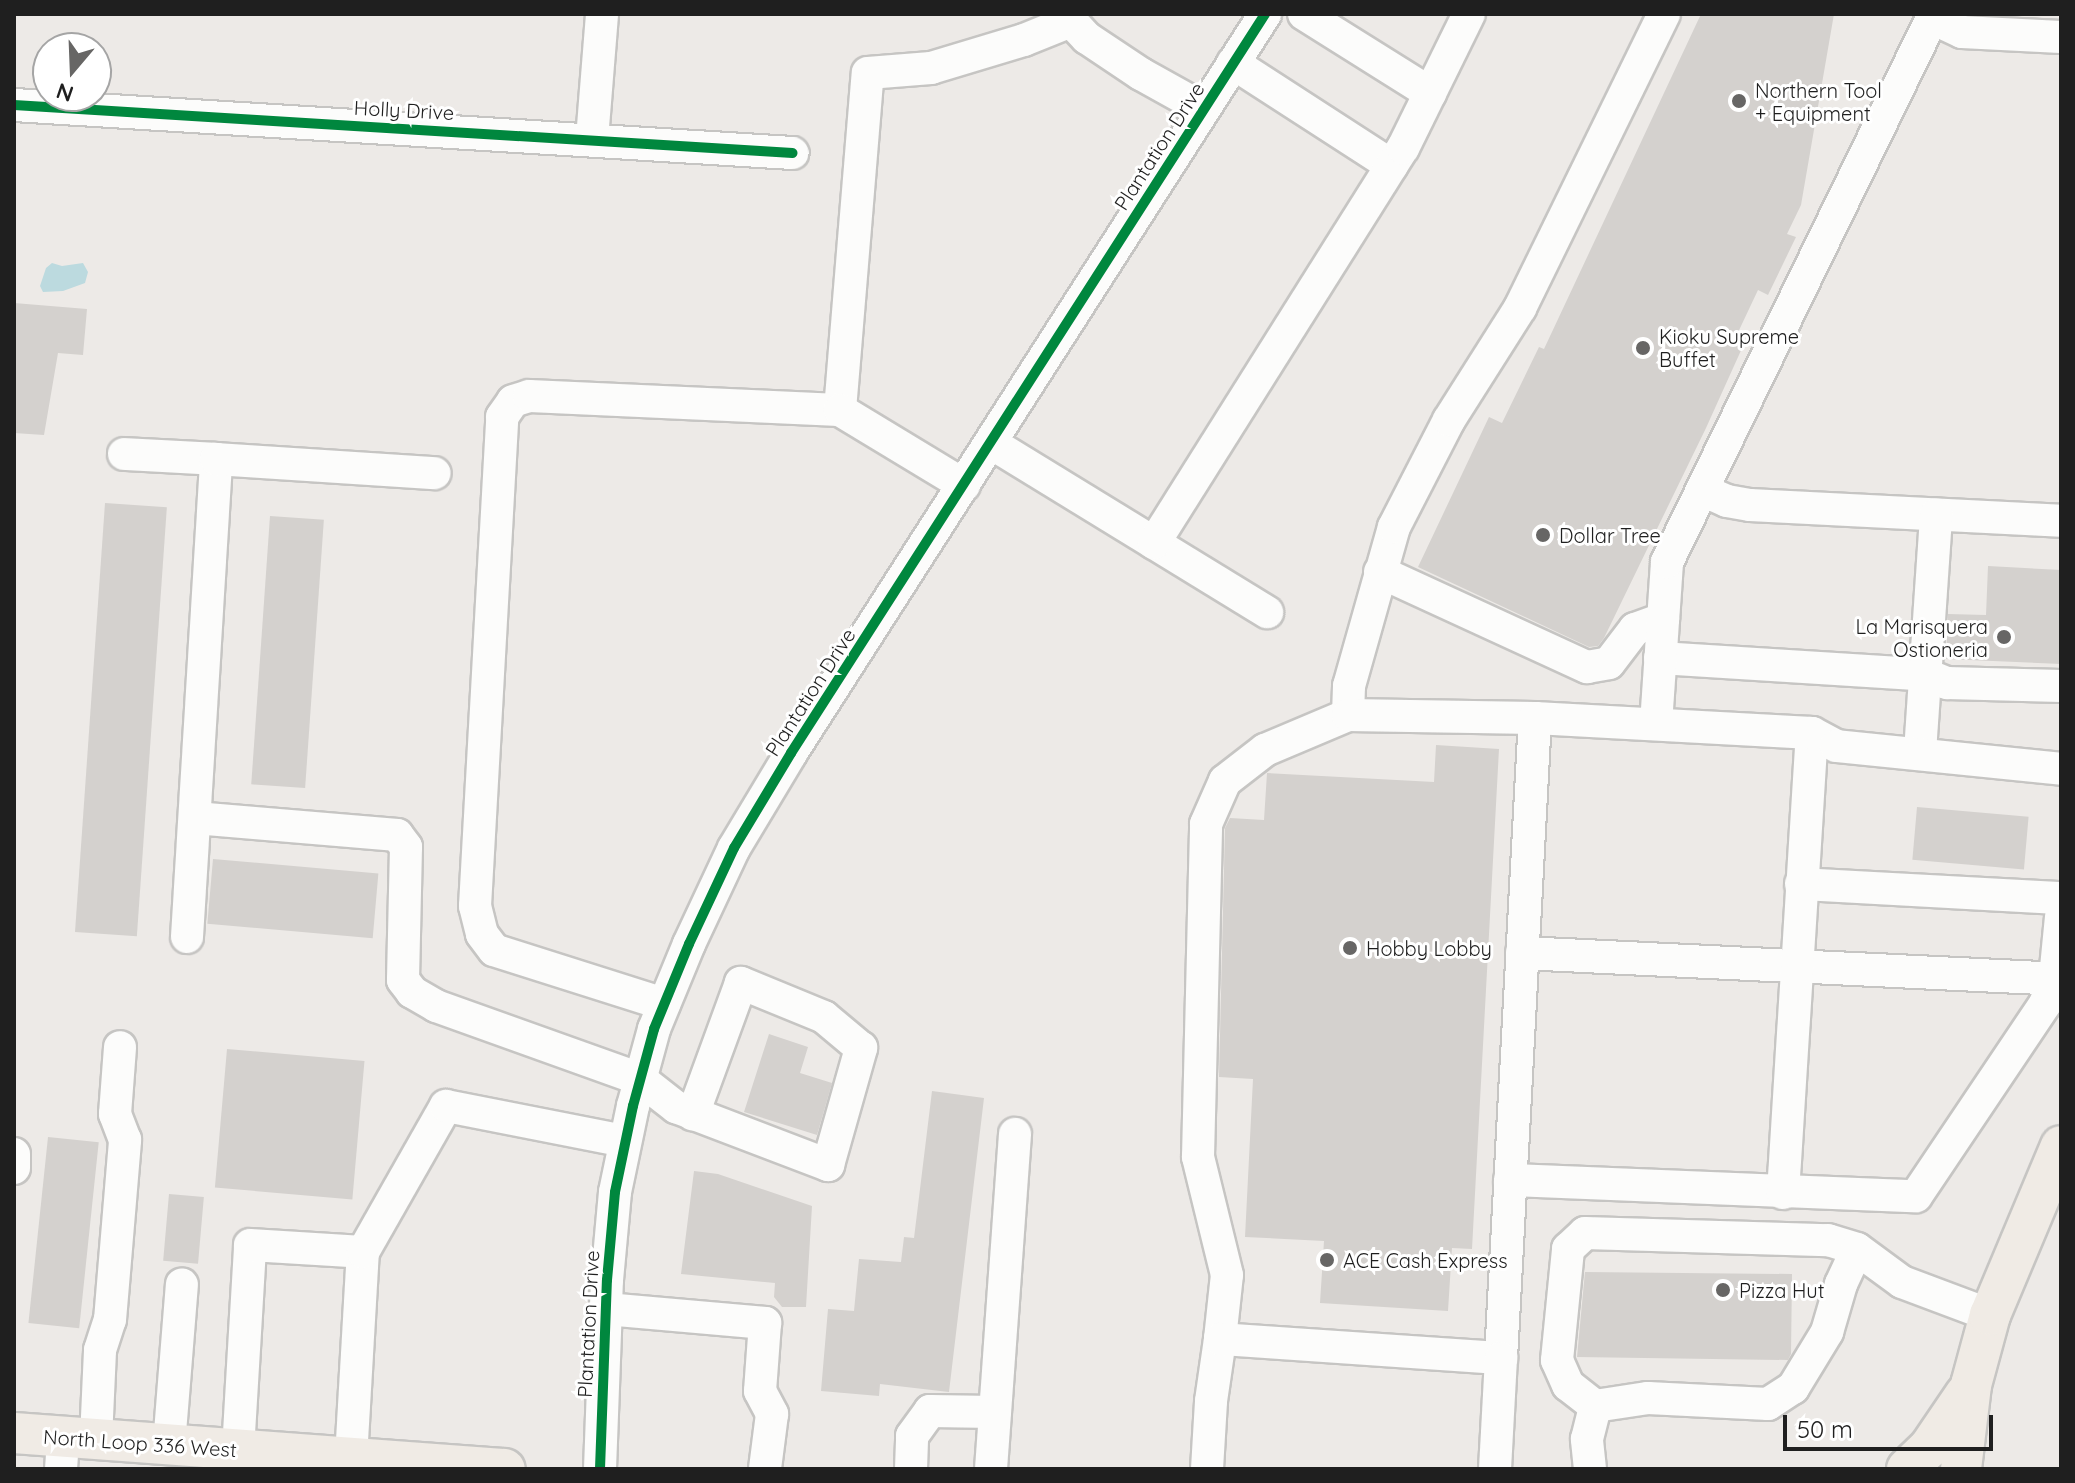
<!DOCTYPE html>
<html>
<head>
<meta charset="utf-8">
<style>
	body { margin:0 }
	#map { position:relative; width:2075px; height:1483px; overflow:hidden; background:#edeae7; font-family:Quicksand,sans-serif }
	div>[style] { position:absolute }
	.water>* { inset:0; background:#bcdadf }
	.building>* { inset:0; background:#d4d1ce; transform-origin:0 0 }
	.roads { filter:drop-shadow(2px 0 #c6c5c3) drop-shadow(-2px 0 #c6c5c3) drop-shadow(0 2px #c6c5c3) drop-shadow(0 -2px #c6c5c3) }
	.minor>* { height:32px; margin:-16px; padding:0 16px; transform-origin:16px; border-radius:16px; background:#fcfcfb }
	.major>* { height:40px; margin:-20px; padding:0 20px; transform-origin:20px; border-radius:20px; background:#f0ebe5 }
	.cycleway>* { height:10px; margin:-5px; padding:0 5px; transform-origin:5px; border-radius:5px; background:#00873e }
	.dots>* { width:22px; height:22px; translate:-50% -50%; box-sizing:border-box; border:4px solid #fff; border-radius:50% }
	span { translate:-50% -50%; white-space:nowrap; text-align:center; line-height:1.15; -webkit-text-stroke:6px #fff; paint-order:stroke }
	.poi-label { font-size:20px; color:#1f1f1f }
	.left { translate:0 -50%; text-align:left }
	.right { translate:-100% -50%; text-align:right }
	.street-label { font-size:20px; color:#1f1f1f }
	.frame { position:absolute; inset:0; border:16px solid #1f1f1f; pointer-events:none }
	.north { position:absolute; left:32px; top:32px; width:80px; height:80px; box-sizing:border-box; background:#fff; border:2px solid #a5a5a5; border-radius:50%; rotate:199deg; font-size:22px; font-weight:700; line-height:32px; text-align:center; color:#1f1f1f }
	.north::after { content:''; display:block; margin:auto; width:28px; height:36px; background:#676665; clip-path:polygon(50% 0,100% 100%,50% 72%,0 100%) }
	.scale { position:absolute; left:1783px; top:1415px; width:210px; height:36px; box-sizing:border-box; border:4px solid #1f1f1f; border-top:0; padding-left:10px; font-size:24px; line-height:28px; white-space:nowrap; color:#1f1f1f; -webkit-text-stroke:6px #fff; paint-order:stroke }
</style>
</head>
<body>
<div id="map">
	<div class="water">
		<i style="clip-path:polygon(52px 263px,62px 266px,83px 263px,88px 272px,85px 283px,63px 291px,43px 292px,40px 286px,46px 268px)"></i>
	</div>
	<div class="building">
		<i style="clip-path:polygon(1701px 14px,1834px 14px,1801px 205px,1787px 234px,1796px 237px,1768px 295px,1758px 290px,1733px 343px,1743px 346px,1706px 428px,1604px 638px,1598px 646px,1589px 647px,1418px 567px,1489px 417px,1502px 423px,1539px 347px,1544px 349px)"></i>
		<i style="clip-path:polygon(14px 303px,87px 309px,83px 355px,58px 353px,44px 435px,14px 433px)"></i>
		<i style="left:105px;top:503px;width:62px;height:430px;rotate:4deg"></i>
		<i style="left:270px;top:516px;width:54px;height:269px;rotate:4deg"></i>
		<i style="clip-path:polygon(1988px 566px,2061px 570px,2061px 664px,1946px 659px,1948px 614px,1986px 615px)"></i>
		<i style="clip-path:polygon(1436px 745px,1499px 749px,1472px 1249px,1452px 1248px,1448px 1311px,1320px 1303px,1324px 1241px,1245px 1237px,1253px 1079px,1219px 1077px,1225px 828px,1230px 818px,1264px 820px,1267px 773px,1434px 782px)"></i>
		<i style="left:1917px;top:807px;width:112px;height:53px;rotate:5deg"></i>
		<i style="left:213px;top:859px;width:166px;height:65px;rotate:5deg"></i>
		<i style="clip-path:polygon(769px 1034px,808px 1047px,800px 1073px,832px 1083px,817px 1135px,744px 1112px)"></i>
		<i style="left:227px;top:1049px;width:138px;height:139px;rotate:5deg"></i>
		<i style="clip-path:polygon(932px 1091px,984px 1098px,949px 1392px,880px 1384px,879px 1396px,821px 1391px,828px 1309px,854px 1311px,859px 1259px,901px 1262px,904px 1237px,914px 1238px)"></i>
		<i style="left:48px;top:1137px;width:51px;height:187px;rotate:6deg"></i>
		<i style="clip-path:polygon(694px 1171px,718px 1174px,812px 1206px,806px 1307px,782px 1307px,774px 1297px,775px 1283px,681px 1274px)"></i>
		<i style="left:169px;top:1194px;width:35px;height:67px;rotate:5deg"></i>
		<i style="clip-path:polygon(1585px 1272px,1792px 1274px,1791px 1354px,1788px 1360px,1577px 1357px)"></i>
	</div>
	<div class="roads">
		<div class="minor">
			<i style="left:1071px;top:14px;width:7px;rotate:90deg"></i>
			<i style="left:1071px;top:21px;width:23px;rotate:47deg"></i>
			<i style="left:1087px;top:38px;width:65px;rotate:33.7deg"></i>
			<i style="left:1141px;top:74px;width:72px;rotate:29.1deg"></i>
			<i style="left:1304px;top:14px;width:149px;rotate:32.1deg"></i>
			<i style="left:1932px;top:18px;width:33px;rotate:25deg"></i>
			<i style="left:1962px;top:32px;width:99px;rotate:2.9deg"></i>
			<i style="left:1233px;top:63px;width:189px;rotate:32.9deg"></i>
			<i style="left:14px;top:105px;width:780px;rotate:3.53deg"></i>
			<i style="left:592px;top:139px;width:125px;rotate:-85.4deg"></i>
			<i style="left:840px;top:410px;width:338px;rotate:-85.3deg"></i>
			<i style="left:868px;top:73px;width:63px;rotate:-4.5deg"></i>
			<i style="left:931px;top:68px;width:97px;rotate:-16.8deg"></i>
			<i style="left:1024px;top:40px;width:51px;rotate:-22deg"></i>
			<i style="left:991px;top:443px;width:324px;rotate:31.5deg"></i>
			<i style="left:124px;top:454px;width:92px;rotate:3.1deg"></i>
			<i style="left:1702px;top:490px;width:27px;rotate:24deg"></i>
			<i style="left:1727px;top:501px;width:23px;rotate:10deg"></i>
			<i style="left:1750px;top:505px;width:311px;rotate:2.9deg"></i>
			<i style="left:1154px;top:543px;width:467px;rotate:-57.8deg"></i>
			<i style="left:1403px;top:148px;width:149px;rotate:-63.8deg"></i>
			<i style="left:1380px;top:572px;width:228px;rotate:24.7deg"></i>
			<i style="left:1587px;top:667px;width:22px;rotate:-10deg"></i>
			<i style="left:1609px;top:663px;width:43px;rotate:-52.6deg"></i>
			<i style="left:1635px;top:629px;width:30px;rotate:-20deg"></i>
			<i style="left:1660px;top:658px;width:268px;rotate:3.6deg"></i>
			<i style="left:1927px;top:675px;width:22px;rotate:22deg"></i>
			<i style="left:1947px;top:683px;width:114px;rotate:1.5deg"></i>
			<i style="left:1348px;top:715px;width:29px;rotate:-88deg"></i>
			<i style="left:1349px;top:686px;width:165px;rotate:-74.2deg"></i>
			<i style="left:1394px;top:527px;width:120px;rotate:-62.8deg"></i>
			<i style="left:1449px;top:420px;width:133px;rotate:-57.6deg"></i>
			<i style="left:1520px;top:308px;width:327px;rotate:-63.9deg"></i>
			<i style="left:1656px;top:724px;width:162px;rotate:-86.1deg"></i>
			<i style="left:1667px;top:562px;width:610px;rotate:-64.02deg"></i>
			<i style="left:1920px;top:752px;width:238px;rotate:-86.1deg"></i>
			<i style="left:195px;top:818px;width:203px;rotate:4.8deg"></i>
			<i style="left:397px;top:835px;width:15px;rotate:53deg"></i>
			<i style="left:406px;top:847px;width:133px;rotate:91.3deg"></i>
			<i style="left:403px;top:980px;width:15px;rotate:53deg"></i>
			<i style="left:412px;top:992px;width:28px;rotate:30deg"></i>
			<i style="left:436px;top:1006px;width:217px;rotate:19.7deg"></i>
			<i style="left:640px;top:1079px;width:46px;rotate:37.9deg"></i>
			<i style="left:676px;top:1107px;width:163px;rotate:20.9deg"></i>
			<i style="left:828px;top:1165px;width:122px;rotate:-74.2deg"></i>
			<i style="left:861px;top:1048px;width:48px;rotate:-140deg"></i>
			<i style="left:824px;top:1017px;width:90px;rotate:-157.7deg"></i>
			<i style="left:741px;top:983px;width:140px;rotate:110.1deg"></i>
			<i style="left:1801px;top:884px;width:260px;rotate:3.1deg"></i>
			<i style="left:187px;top:937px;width:479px;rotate:-86.5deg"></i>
			<i style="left:216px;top:459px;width:219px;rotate:3.7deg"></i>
			<i style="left:1522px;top:953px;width:540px;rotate:2.76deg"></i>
			<i style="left:664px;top:1004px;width:178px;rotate:-162.4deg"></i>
			<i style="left:494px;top:950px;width:20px;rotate:-127deg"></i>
			<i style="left:482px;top:934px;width:29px;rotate:-104deg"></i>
			<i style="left:475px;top:906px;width:490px;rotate:-86.8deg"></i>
			<i style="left:502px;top:417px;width:19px;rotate:-55deg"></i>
			<i style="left:513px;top:401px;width:17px;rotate:-17deg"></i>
			<i style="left:529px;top:396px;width:311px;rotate:2.6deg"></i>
			<i style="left:840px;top:410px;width:145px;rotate:31.2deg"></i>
			<i style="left:14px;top:1154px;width:14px;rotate:90deg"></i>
			<i style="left:1510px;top:1180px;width:406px;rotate:2.3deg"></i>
			<i style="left:1916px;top:1196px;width:231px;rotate:-56.1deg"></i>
			<i style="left:2045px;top:1004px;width:28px;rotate:-69deg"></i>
			<i style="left:2055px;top:978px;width:61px;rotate:-84.4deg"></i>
			<i style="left:1783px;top:1193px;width:461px;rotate:-86.4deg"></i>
			<i style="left:606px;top:1309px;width:160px;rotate:5deg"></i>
			<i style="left:765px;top:1323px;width:68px;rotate:94.2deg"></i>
			<i style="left:760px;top:1391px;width:26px;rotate:62deg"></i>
			<i style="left:772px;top:1414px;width:55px;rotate:97.3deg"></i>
			<i style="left:1220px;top:1339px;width:64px;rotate:-83.8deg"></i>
			<i style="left:1227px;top:1275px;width:122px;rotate:-103.8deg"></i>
			<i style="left:1198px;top:1157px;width:333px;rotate:-88.6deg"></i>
			<i style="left:1206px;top:824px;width:47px;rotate:-66.2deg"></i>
			<i style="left:1225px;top:781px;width:51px;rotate:-37.8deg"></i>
			<i style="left:1265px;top:750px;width:90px;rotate:-22.9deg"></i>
			<i style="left:1348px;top:715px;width:187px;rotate:0.9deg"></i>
			<i style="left:1501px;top:1358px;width:641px;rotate:-86.96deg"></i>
			<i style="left:1535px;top:718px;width:277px;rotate:3.1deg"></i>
			<i style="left:1812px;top:733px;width:27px;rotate:28deg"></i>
			<i style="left:1836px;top:746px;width:226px;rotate:5.8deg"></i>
			<i style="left:1595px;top:1406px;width:34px;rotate:-142deg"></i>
			<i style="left:1568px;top:1385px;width:27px;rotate:-114deg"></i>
			<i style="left:1557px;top:1360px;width:112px;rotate:-84.3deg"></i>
			<i style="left:1568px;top:1249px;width:23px;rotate:-43deg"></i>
			<i style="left:1585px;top:1233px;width:243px;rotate:1.7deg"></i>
			<i style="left:1828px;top:1240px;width:30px;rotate:17deg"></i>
			<i style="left:96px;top:1439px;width:89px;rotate:-87.4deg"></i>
			<i style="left:100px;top:1350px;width:32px;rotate:-72deg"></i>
			<i style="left:110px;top:1320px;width:181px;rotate:-85.2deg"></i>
			<i style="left:125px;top:1140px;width:28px;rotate:-111deg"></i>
			<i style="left:115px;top:1114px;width:67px;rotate:-85.7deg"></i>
			<i style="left:169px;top:1445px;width:161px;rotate:-85.4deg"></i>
			<i style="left:238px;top:1450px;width:205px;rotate:-86.6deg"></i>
			<i style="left:250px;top:1245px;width:113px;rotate:3.5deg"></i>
			<i style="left:351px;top:1458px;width:206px;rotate:-86.7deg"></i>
			<i style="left:363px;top:1252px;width:168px;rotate:-60.4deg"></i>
			<i style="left:446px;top:1106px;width:182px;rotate:11.1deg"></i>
			<i style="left:61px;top:1469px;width:32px;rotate:-86deg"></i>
			<i style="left:600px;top:1469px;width:189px;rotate:-87.9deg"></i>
			<i style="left:607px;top:1280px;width:88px;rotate:-84.8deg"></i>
			<i style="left:615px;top:1192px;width:88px;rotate:-78.2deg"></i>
			<i style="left:633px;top:1106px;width:80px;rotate:-74.7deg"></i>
			<i style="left:654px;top:1029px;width:92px;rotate:-67.6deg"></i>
			<i style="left:689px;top:944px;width:106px;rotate:-64.9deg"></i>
			<i style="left:734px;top:848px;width:111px;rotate:-59deg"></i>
			<i style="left:791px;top:753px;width:878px;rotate:-57.32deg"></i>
			<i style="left:911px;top:1469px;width:33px;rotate:-88deg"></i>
			<i style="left:912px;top:1436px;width:31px;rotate:-54deg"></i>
			<i style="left:930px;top:1411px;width:65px;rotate:0.9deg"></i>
			<i style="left:991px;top:1469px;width:336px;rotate:-85.9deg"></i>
			<i style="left:1207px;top:1469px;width:68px;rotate:-86.6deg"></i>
			<i style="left:1211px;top:1401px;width:63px;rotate:-81.7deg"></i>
			<i style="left:1220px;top:1339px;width:282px;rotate:3.9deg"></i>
			<i style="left:1501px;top:1358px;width:111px;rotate:93.1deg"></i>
			<i style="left:1590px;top:1469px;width:30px;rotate:-96deg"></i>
			<i style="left:1587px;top:1439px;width:34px;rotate:-76deg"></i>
			<i style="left:1595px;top:1406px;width:54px;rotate:-8.6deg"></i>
			<i style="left:1648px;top:1398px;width:120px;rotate:2.9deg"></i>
			<i style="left:1768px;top:1404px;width:30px;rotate:-33deg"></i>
			<i style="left:1793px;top:1388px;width:66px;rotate:-58.7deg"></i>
			<i style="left:1827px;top:1332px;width:50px;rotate:-73.7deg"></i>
			<i style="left:1841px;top:1284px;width:38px;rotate:-65deg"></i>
			<i style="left:1857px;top:1249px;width:56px;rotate:36.3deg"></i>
			<i style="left:1902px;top:1282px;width:94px;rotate:20.6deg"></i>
		</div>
		<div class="major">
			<i style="left:14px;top:1433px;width:492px;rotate:4.2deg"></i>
			<i style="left:1907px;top:1469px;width:30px;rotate:-44deg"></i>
			<i style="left:1929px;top:1448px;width:64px;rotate:-55.8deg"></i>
			<i style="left:1961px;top:1469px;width:85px;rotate:-83.2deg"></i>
			<i style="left:1971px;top:1385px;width:73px;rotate:-74.8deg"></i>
			<i style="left:1990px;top:1315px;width:183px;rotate:-67.2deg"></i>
		</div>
	</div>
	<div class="cycleway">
		<i style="left:14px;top:105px;width:780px;rotate:3.53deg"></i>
		<i style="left:600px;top:1469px;width:189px;rotate:-87.9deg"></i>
		<i style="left:607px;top:1280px;width:88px;rotate:-84.8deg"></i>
		<i style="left:615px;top:1192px;width:88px;rotate:-78.2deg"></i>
		<i style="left:633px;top:1106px;width:80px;rotate:-74.7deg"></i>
		<i style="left:654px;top:1029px;width:92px;rotate:-67.6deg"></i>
		<i style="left:689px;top:944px;width:106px;rotate:-64.9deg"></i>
		<i style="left:734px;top:848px;width:111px;rotate:-59deg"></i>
		<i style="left:791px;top:753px;width:878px;rotate:-57.32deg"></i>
	</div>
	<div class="dots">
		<i style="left:1739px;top:101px;background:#676665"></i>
		<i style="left:1643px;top:348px;background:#676665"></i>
		<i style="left:1543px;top:535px;background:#676665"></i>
		<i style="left:2004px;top:637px;background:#676665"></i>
		<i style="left:1350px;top:948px;background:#676665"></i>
		<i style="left:1327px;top:1260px;background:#676665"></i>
		<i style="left:1723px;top:1290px;background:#676665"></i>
	</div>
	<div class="poi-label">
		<span class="left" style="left:1755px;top:102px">Northern Tool<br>+ Equipment</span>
		<span class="left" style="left:1659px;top:348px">Kioku Supreme<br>Buffet</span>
		<span class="left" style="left:1559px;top:535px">Dollar Tree</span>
		<span class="right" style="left:1988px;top:638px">La Marisquera<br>Ostioneria</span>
		<span class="left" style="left:1366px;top:948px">Hobby Lobby</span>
		<span class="left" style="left:1343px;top:1260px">ACE Cash Express</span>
		<span class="left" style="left:1739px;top:1290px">Pizza Hut</span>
	</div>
	<div class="street-label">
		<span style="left:404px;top:110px;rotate:3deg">Holly Drive</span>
		<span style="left:1159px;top:146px;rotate:-57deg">Plantation Drive</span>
		<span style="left:810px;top:692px;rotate:-57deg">Plantation Drive</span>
		<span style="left:588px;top:1324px;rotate:-87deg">Plantation Drive</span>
		<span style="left:140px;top:1443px;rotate:4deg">North Loop 336 West</span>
	</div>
	<div class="frame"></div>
	<div class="north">N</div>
	<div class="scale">50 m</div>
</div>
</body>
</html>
